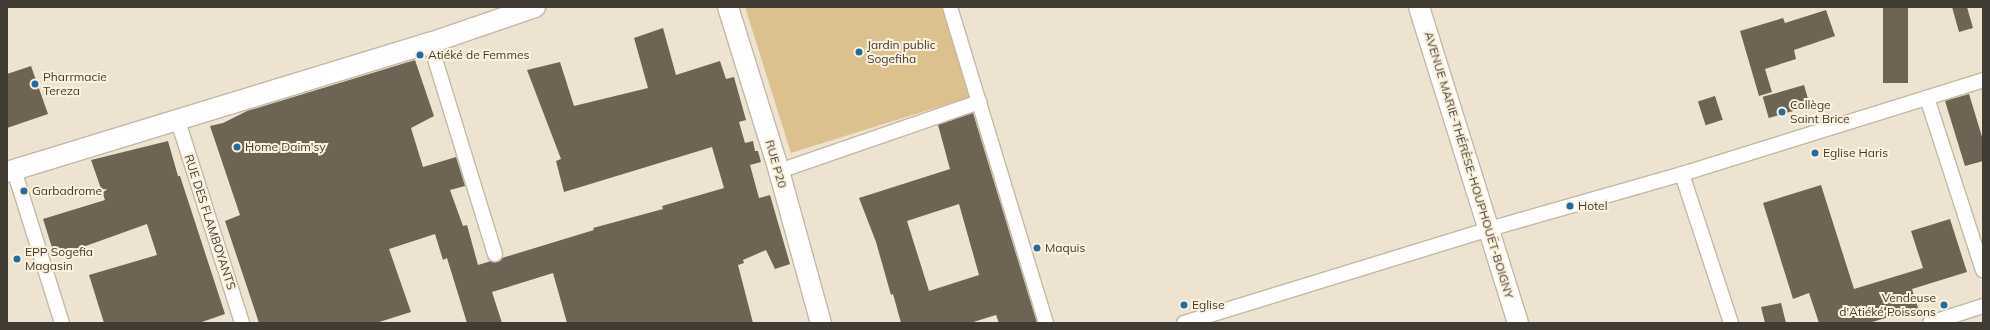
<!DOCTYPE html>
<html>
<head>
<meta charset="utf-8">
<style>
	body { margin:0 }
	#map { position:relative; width:1990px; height:330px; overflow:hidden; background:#eee3d0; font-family:Mulish,sans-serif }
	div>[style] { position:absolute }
	.green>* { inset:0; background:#dcc08d }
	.building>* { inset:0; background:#6d6454; transform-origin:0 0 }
	.roads { filter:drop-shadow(1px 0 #c2b8a6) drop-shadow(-1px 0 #c2b8a6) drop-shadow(0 1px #c2b8a6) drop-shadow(0 -1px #c2b8a6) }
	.street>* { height:14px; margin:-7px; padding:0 7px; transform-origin:7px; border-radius:7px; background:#fff }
	.secondary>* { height:20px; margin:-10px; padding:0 10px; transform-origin:10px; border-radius:10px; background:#fff }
	.dots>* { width:11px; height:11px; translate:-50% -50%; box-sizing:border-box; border:2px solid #fbf1dd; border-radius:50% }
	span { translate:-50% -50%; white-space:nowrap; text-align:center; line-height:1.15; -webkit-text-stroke:4px #fbf1dd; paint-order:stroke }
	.poi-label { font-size:12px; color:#403c34 }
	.left { translate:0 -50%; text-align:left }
	.right { translate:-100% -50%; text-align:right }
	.street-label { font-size:12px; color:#403c34 }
	.frame { position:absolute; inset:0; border:8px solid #403c34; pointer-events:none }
</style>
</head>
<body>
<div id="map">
	<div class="green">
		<i style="clip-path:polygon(745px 7px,945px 7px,973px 96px,791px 153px)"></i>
	</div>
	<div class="building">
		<i style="left:1883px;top:7px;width:25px;height:76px"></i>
		<i style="clip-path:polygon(1952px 7px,1967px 7px,1973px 28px,1959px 32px)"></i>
		<i style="clip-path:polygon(1826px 10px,1835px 36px,1794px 50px,1796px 59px,1765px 69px,1772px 92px,1759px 96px,1740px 31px,1783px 18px,1785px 23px)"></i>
		<i style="clip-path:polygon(663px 28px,676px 75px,720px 61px,726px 79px,734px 77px,746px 120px,739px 122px,745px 143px,753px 141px,755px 151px,758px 151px,761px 162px,750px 165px,759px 198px,770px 195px,790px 264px,775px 269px,766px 250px,743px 260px,744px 263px,738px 265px,753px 323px,567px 323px,553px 273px,492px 292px,502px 323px,467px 323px,447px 258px,443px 260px,435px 234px,389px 249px,411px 312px,376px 323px,259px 323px,225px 221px,240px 215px,210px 126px,223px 123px,247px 111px,415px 60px,434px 116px,411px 128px,423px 167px,456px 157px,465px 186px,450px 190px,463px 226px,467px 225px,478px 265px,491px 261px,497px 262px,502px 258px,594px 230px,593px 228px,663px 209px,662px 206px,724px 188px,712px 147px,564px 192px,556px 161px,561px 159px,527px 70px,560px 62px,574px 106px,648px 88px,634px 38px)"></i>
		<i style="clip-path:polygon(31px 66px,48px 114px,7px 128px,7px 74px)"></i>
		<i style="left:1804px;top:85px;width:22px;height:43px;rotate:74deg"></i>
		<i style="clip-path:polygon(1969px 94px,1983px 140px,1983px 161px,1965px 166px,1945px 101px)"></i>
		<i style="left:1715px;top:96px;width:25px;height:18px;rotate:72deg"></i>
		<i style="clip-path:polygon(evenodd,973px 113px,1037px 323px,999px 323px,996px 315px,970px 323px,901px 323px,893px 294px,891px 295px,876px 242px,859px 198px,950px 169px,938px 125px,973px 113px,959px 204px,979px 275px,929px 291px,907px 221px,959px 204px)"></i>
		<i style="clip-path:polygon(168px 141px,178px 176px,180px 176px,225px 314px,199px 323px,104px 323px,89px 275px,157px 255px,147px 224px,55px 257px,43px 219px,105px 200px,91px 160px)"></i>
		<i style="clip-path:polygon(1821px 185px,1854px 289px,1923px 268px,1911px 231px,1950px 219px,1967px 272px,1912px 289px,1918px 308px,1869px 323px,1819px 323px,1809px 293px,1793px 299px,1763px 203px)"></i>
		<i style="clip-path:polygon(1781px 303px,1786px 323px,1765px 323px,1761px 307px)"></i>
	</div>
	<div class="roads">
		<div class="street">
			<i style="left:950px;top:7px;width:330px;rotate:73.1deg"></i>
			<i style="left:430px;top:43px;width:221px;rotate:72.9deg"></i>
			<i style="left:1927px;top:98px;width:181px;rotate:72deg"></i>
			<i style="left:178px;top:121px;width:212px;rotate:72.4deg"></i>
			<i style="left:14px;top:170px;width:160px;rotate:72.6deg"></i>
			<i style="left:779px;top:171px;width:212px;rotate:-19deg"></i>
			<i style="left:1682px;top:174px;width:157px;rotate:71.8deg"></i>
			<i style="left:1184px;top:323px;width:319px;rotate:-17.1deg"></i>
			<i style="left:1489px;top:229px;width:201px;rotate:-15.9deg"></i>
			<i style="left:1682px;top:174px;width:315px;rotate:-17.3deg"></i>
			<i style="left:1930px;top:323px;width:56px;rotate:-17.8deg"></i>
		</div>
		<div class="secondary">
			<i style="left:728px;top:7px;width:172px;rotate:72.7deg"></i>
			<i style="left:779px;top:171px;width:158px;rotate:74.6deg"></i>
			<i style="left:1419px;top:7px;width:331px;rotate:72.6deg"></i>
			<i style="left:7px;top:172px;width:442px;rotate:-17deg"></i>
			<i style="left:430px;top:43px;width:111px;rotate:-18.9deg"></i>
		</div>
	</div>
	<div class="dots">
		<i style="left:859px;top:52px;background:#226c9f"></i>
		<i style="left:420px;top:55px;background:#226c9f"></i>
		<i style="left:35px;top:84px;background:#226c9f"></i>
		<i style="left:1782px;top:112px;background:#226c9f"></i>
		<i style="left:237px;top:147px;background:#226c9f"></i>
		<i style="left:1815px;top:153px;background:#226c9f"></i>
		<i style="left:24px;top:191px;background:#226c9f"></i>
		<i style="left:1570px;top:206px;background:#226c9f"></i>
		<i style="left:1037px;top:248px;background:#226c9f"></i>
		<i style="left:17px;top:259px;background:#226c9f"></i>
		<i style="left:1184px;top:305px;background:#226c9f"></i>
		<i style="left:1944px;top:305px;background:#226c9f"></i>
	</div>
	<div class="poi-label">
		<span class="left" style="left:867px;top:52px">Jardin public<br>Sogefiha</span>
		<span class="left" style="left:428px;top:55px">Atiéké de Femmes</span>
		<span class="left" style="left:43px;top:84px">Pharrmacie<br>Tereza</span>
		<span class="left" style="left:1790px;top:112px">Collège<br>Saint Brice</span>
		<span class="left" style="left:245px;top:147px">Home Daim'sy</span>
		<span class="left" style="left:1823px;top:153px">Eglise Haris</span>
		<span class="left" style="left:32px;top:191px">Garbadrome</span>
		<span class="left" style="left:1578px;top:206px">Hotel</span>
		<span class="left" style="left:1045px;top:248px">Maquis</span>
		<span class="left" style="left:25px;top:259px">EPP Sogefia<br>Magasin</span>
		<span class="right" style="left:1936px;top:305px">Vendeuse<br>d'Atiéké Poissons</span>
		<span class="left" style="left:1192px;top:305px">Eglise</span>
	</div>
	<div class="street-label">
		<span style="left:776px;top:164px;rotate:74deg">RUE P20</span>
		<span style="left:1469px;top:165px;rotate:73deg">AVENUE MARIE-THÉRÈSE-HOUPHOUËT-BOIGNY</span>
		<span style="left:210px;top:222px;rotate:72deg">RUE DES FLAMBOYANTS</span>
	</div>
	<div class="frame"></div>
</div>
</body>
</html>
